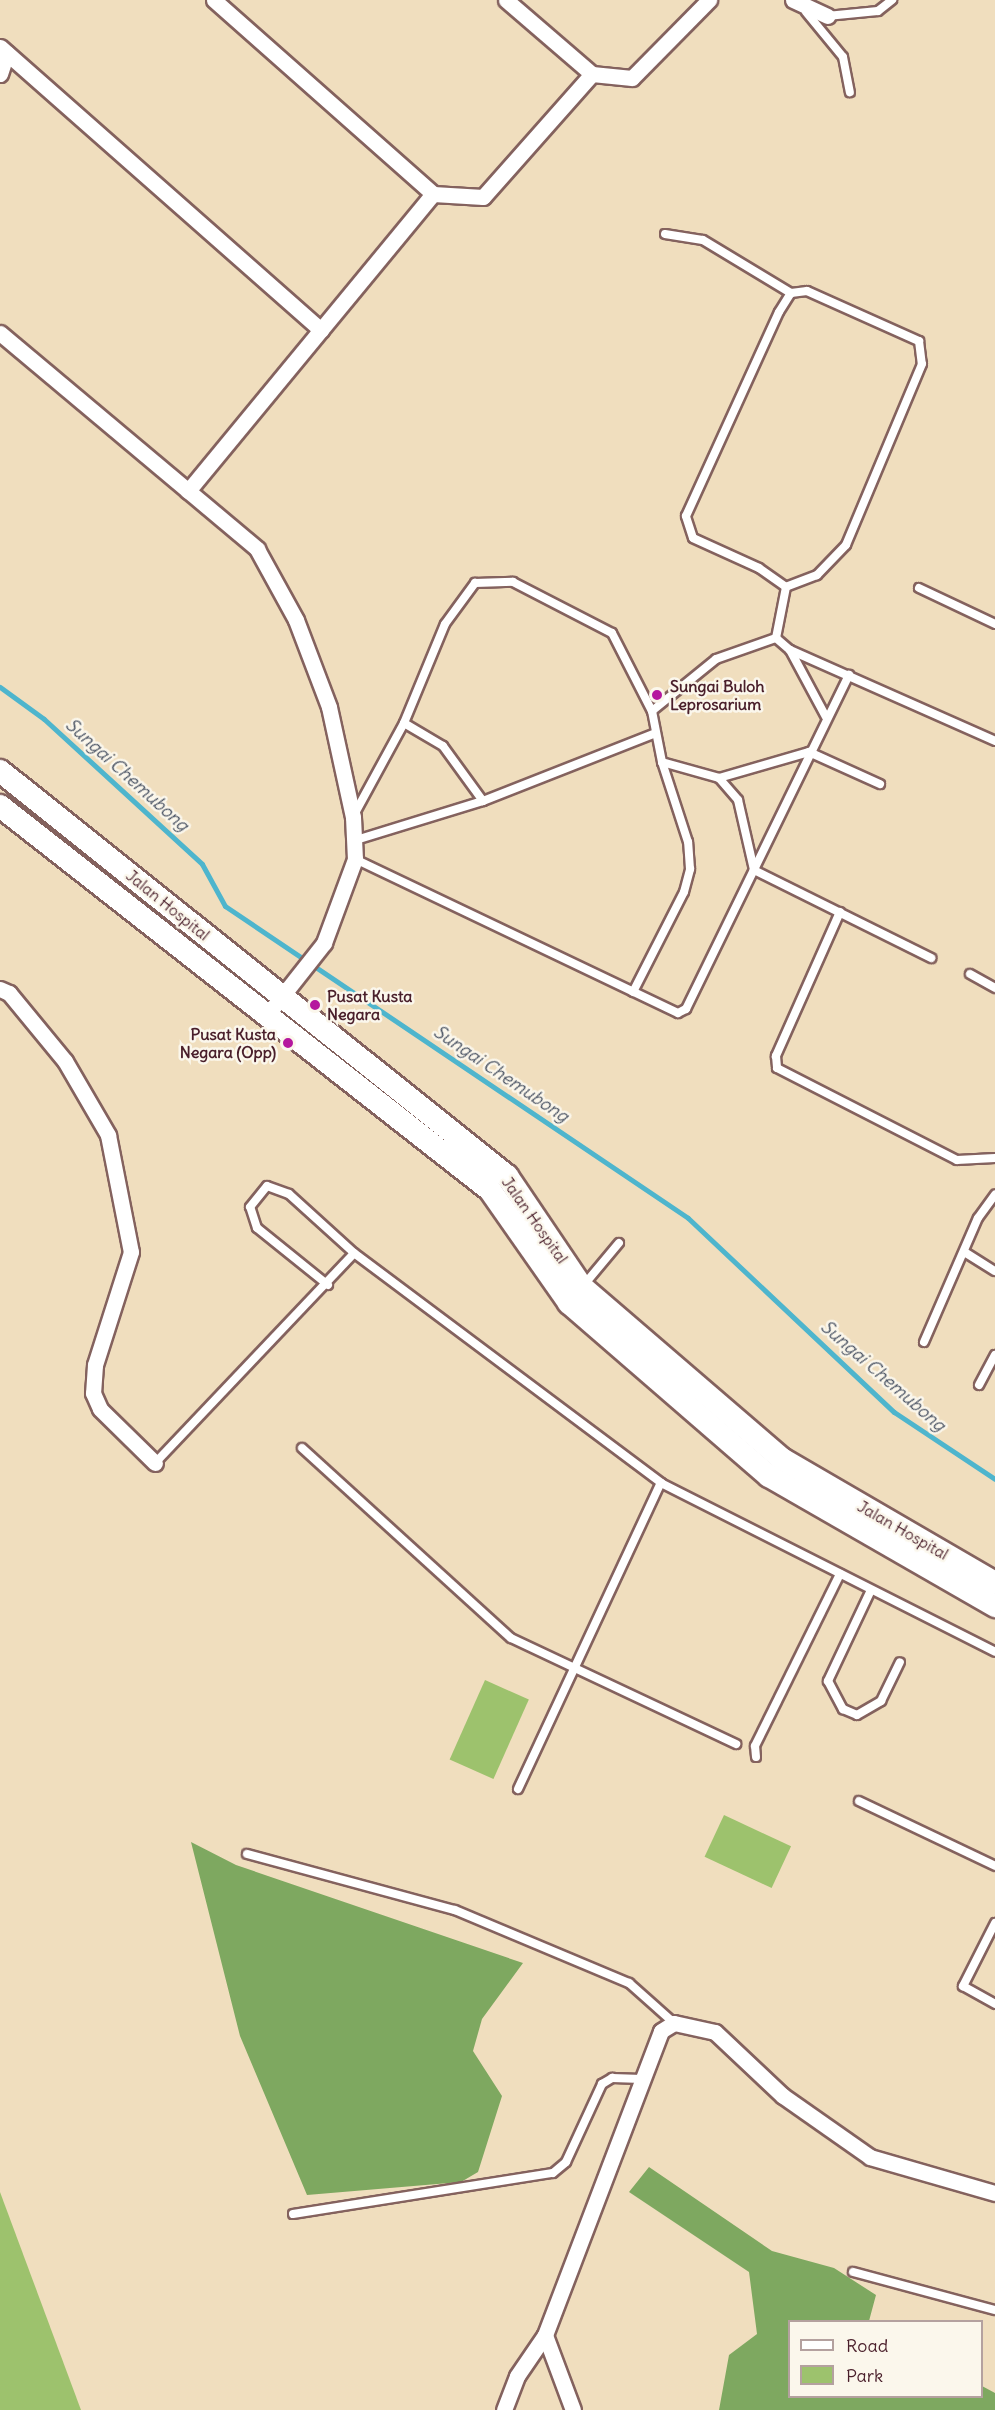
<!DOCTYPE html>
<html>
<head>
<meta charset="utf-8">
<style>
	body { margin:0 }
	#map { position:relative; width:995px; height:2410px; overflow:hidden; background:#f0debe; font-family:Delius,sans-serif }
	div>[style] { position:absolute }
	.green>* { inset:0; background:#9dc26d; transform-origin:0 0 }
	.forest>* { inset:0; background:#7ea860 }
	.stream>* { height:5px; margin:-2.5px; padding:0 2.5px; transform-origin:2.5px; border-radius:2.5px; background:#4eb5cd }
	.roads { filter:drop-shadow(2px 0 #84625e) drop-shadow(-2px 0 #84625e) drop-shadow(0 2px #84625e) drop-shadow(0 -2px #84625e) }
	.service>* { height:8px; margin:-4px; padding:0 4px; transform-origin:4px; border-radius:4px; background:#fff }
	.minor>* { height:15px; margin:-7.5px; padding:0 7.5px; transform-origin:7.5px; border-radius:7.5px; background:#fff }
	.secondary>* { height:22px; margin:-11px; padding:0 11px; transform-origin:11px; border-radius:11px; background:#fff }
	.dots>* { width:16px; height:16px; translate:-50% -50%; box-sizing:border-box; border:3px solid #fbf7ec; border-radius:50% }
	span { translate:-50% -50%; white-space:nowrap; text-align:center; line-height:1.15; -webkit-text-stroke:5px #fbf7ec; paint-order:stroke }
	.poi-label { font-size:16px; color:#4a1f2b; font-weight:700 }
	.left { translate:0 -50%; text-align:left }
	.right { translate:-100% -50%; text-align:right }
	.street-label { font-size:16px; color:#4a1f2b }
	.water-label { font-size:18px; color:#4b5464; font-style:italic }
	.legend { position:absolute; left:788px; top:2320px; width:195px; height:78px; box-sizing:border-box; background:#fbf7ec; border:2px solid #b4a19f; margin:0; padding:8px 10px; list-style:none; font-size:18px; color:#4a1f2b }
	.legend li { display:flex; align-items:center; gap:12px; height:30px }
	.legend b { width:30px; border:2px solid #b4a19f }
</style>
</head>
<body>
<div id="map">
	<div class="green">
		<i style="left:485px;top:1680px;width:48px;height:87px;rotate:24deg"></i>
		<i style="left:724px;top:1815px;width:74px;height:46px;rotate:25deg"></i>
		<i style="clip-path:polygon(0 2192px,81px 2410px,0 2410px)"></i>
	</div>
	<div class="forest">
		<i style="clip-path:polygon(191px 1842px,236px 1865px,523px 1963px,482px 2019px,473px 2051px,502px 2096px,478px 2172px,461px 2182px,307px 2195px,240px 2036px)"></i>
		<i style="clip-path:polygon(649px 2167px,772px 2251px,834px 2268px,876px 2295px,869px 2321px,790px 2322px,790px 2396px,982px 2396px,982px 2386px,995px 2393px,995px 2410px,719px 2410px,729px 2355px,757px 2334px,749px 2272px,629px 2192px)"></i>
	</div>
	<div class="stream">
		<i style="left:0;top:687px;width:54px;rotate:36deg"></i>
		<i style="left:44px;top:719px;width:214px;rotate:42.5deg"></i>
		<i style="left:202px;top:864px;width:48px;rotate:61.3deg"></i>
		<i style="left:225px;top:906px;width:558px;rotate:33.97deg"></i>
		<i style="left:688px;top:1218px;width:283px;rotate:43.3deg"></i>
		<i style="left:894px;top:1412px;width:121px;rotate:33.6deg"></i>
	</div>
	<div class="roads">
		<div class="service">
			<i style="left:806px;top:12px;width:58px;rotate:50.6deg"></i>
			<i style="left:843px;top:57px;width:36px;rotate:79deg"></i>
			<i style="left:827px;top:16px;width:51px;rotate:-5.6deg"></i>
			<i style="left:878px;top:11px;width:18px;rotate:-38deg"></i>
			<i style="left:665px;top:234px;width:38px;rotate:9deg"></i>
			<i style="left:703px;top:240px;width:103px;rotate:31.1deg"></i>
			<i style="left:919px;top:588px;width:84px;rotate:25.3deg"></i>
			<i style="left:776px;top:638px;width:52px;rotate:-78.9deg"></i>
			<i style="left:786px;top:587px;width:33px;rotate:-145deg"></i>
			<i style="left:759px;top:568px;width:72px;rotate:-155.6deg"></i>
			<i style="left:693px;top:538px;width:23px;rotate:-108deg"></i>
			<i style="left:686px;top:516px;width:224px;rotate:-65.5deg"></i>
			<i style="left:779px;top:312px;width:22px;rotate:-58deg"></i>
			<i style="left:791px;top:293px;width:16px;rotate:-7deg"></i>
			<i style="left:807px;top:291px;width:123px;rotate:24.1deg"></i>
			<i style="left:919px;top:341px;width:23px;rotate:83deg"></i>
			<i style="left:922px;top:364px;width:196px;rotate:112.8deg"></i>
			<i style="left:846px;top:545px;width:42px;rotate:134deg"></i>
			<i style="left:817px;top:575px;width:33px;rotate:159deg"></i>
			<i style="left:776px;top:638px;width:18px;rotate:41deg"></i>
			<i style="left:790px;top:650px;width:224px;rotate:23.9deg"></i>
			<i style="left:790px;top:650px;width:76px;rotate:61.8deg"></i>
			<i style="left:652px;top:711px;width:82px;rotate:-39.1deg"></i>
			<i style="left:716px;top:659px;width:64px;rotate:-19.3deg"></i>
			<i style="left:404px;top:723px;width:45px;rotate:30.5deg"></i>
			<i style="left:443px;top:746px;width:68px;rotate:54deg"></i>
			<i style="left:719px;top:778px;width:29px;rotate:49deg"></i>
			<i style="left:738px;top:800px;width:72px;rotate:77.1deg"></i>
			<i style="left:754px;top:870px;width:198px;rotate:26.4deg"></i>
			<i style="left:355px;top:813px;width:102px;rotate:-61.4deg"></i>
			<i style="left:404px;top:723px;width:107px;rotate:-67.5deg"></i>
			<i style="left:445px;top:624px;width:51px;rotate:-53.8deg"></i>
			<i style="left:475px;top:583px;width:38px;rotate:-2deg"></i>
			<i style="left:513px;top:582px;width:111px;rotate:27.3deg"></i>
			<i style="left:612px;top:633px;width:88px;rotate:62.9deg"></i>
			<i style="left:652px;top:711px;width:52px;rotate:78.9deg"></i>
			<i style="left:662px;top:762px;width:59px;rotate:15.7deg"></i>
			<i style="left:719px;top:778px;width:94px;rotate:-16.1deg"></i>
			<i style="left:809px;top:752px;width:78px;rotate:24.3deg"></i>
			<i style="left:356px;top:840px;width:133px;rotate:-17.1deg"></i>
			<i style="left:483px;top:801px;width:183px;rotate:-21.5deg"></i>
			<i style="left:355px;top:859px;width:358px;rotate:25.5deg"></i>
			<i style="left:678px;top:1013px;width:9px;rotate:-27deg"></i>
			<i style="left:686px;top:1009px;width:372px;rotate:-64deg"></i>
			<i style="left:840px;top:912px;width:158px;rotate:114deg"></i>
			<i style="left:776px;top:1056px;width:12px;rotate:85deg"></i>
			<i style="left:777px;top:1068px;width:202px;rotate:27.1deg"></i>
			<i style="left:957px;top:1160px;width:38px;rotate:-3deg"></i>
			<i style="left:970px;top:974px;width:29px;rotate:29deg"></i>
			<i style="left:633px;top:992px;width:112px;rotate:-63deg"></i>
			<i style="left:684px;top:892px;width:24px;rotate:-75deg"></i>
			<i style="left:690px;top:869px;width:27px;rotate:-94deg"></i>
			<i style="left:688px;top:842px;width:84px;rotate:-108deg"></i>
			<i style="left:966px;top:1253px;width:34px;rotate:32deg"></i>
			<i style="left:328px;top:1285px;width:91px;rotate:-141.2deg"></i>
			<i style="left:257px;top:1228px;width:22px;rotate:-108deg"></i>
			<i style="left:250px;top:1207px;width:27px;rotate:-51deg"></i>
			<i style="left:267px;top:1186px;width:23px;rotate:20deg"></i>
			<i style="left:289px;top:1194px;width:88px;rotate:42.2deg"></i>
			<i style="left:354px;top:1253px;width:384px;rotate:36.8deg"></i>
			<i style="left:661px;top:1483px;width:374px;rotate:26.8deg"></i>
			<i style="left:583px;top:1286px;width:56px;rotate:-50.1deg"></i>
			<i style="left:924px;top:1342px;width:135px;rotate:-66.5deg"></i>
			<i style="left:978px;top:1218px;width:29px;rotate:-54deg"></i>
			<i style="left:979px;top:1385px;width:34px;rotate:-62deg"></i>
			<i style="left:302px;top:1448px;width:282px;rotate:42.3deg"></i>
			<i style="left:511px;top:1638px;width:249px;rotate:25.2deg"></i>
			<i style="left:155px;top:1463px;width:289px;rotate:-46.5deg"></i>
			<i style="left:871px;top:1590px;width:101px;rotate:115.3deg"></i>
			<i style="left:828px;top:1681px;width:32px;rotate:62deg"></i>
			<i style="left:843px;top:1709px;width:15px;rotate:23deg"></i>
			<i style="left:857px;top:1715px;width:28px;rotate:-30deg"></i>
			<i style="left:881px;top:1701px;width:43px;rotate:-64deg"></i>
			<i style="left:756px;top:1757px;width:11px;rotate:-95deg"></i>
			<i style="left:755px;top:1746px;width:192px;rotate:-63.7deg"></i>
			<i style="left:518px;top:1789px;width:338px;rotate:-65deg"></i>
			<i style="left:859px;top:1801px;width:151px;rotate:25.5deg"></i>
			<i style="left:247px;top:1854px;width:215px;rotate:15.1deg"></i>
			<i style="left:455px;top:1910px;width:189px;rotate:22.8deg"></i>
			<i style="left:629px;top:1983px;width:60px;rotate:41.6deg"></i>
			<i style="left:995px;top:1923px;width:71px;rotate:116.9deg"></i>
			<i style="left:963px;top:1986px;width:37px;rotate:29deg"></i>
			<i style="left:293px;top:2214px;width:263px;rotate:-9deg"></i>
			<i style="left:553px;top:2173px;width:17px;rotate:-40deg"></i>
			<i style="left:566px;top:2162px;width:86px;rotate:-65.2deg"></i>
			<i style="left:602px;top:2084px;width:12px;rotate:-31deg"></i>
			<i style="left:612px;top:2078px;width:30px;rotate:2deg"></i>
			<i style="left:853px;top:2272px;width:147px;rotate:15deg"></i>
		</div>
		<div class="minor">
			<i style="left:214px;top:0;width:293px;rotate:41.5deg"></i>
			<i style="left:506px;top:0;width:113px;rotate:40.7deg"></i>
			<i style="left:793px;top:0;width:38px;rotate:25deg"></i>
			<i style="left:0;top:47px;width:428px;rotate:41.4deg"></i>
			<i style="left:0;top:74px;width:22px;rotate:-72deg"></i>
			<i style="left:0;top:333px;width:336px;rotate:40deg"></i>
			<i style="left:257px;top:549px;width:81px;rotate:61.2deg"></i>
			<i style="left:296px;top:620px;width:93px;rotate:69.2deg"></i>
			<i style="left:329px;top:707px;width:113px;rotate:77.7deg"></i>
			<i style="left:353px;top:817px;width:42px;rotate:87.3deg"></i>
			<i style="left:355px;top:859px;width:90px;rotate:110.3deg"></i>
			<i style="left:324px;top:943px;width:90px;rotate:128.3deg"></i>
			<i style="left:188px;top:491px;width:385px;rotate:-50.5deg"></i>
			<i style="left:433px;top:194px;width:50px;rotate:3.4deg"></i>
			<i style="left:483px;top:197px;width:164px;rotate:-48.5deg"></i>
			<i style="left:592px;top:74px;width:40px;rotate:5.7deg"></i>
			<i style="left:632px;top:78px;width:110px;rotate:-45.4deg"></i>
			<i style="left:0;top:989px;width:10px;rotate:24deg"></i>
			<i style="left:9px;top:993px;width:88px;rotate:50.5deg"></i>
			<i style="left:65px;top:1061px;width:86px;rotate:59.8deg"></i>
			<i style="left:108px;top:1135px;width:119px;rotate:78.9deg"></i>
			<i style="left:131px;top:1252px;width:119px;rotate:107.7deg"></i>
			<i style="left:95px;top:1365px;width:28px;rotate:94deg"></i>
			<i style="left:93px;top:1393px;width:17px;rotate:66deg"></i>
			<i style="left:100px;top:1409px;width:77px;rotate:44.5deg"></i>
			<i style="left:504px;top:2410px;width:36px;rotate:-69deg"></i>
			<i style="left:517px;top:2376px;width:50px;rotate:-55.7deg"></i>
			<i style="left:573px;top:2410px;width:80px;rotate:-110.5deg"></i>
			<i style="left:545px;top:2335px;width:325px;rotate:-69.1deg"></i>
			<i style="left:661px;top:2031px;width:15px;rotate:-32deg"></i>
			<i style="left:674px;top:2023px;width:42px;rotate:12.4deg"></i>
			<i style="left:715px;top:2032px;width:93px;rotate:43.3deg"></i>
			<i style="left:783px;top:2096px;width:106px;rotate:35deg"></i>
			<i style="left:870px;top:2157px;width:130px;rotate:16.1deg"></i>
		</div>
		<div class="secondary">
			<i style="left:0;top:771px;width:649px;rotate:38.62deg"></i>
			<i style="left:507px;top:1176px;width:134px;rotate:56deg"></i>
			<i style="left:582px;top:1287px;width:264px;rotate:40.7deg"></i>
			<i style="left:782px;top:1459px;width:246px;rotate:30.2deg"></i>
			<i style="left:0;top:806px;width:623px;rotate:38.08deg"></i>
			<i style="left:490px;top:1190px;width:138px;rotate:55deg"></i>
			<i style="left:569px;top:1303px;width:264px;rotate:40.9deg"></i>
			<i style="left:769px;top:1476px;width:261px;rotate:29.9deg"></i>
		</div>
	</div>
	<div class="dots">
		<i style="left:657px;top:695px;background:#b5179e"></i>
		<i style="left:315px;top:1005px;background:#b5179e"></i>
		<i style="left:288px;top:1043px;background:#b5179e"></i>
	</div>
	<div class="poi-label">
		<span class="left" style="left:670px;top:695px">Sungai Buloh<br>Leprosarium</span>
		<span class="left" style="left:327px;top:1005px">Pusat Kusta<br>Negara</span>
		<span class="right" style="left:276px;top:1043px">Pusat Kusta<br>Negara (Opp)</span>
	</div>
	<div class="street-label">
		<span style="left:168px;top:905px;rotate:39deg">Jalan Hospital</span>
		<span style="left:535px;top:1220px;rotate:55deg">Jalan Hospital</span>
		<span style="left:903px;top:1530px;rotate:30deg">Jalan Hospital</span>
	</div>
	<div class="water-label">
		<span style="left:127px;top:775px;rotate:42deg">Sungai Chemubong</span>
		<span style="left:501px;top:1074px;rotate:34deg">Sungai Chemubong</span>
		<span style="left:883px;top:1376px;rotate:41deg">Sungai Chemubong</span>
	</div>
	<ul class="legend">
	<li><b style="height:8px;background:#fff"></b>Road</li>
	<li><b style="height:16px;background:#9dc26d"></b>Park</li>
	</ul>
</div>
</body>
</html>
